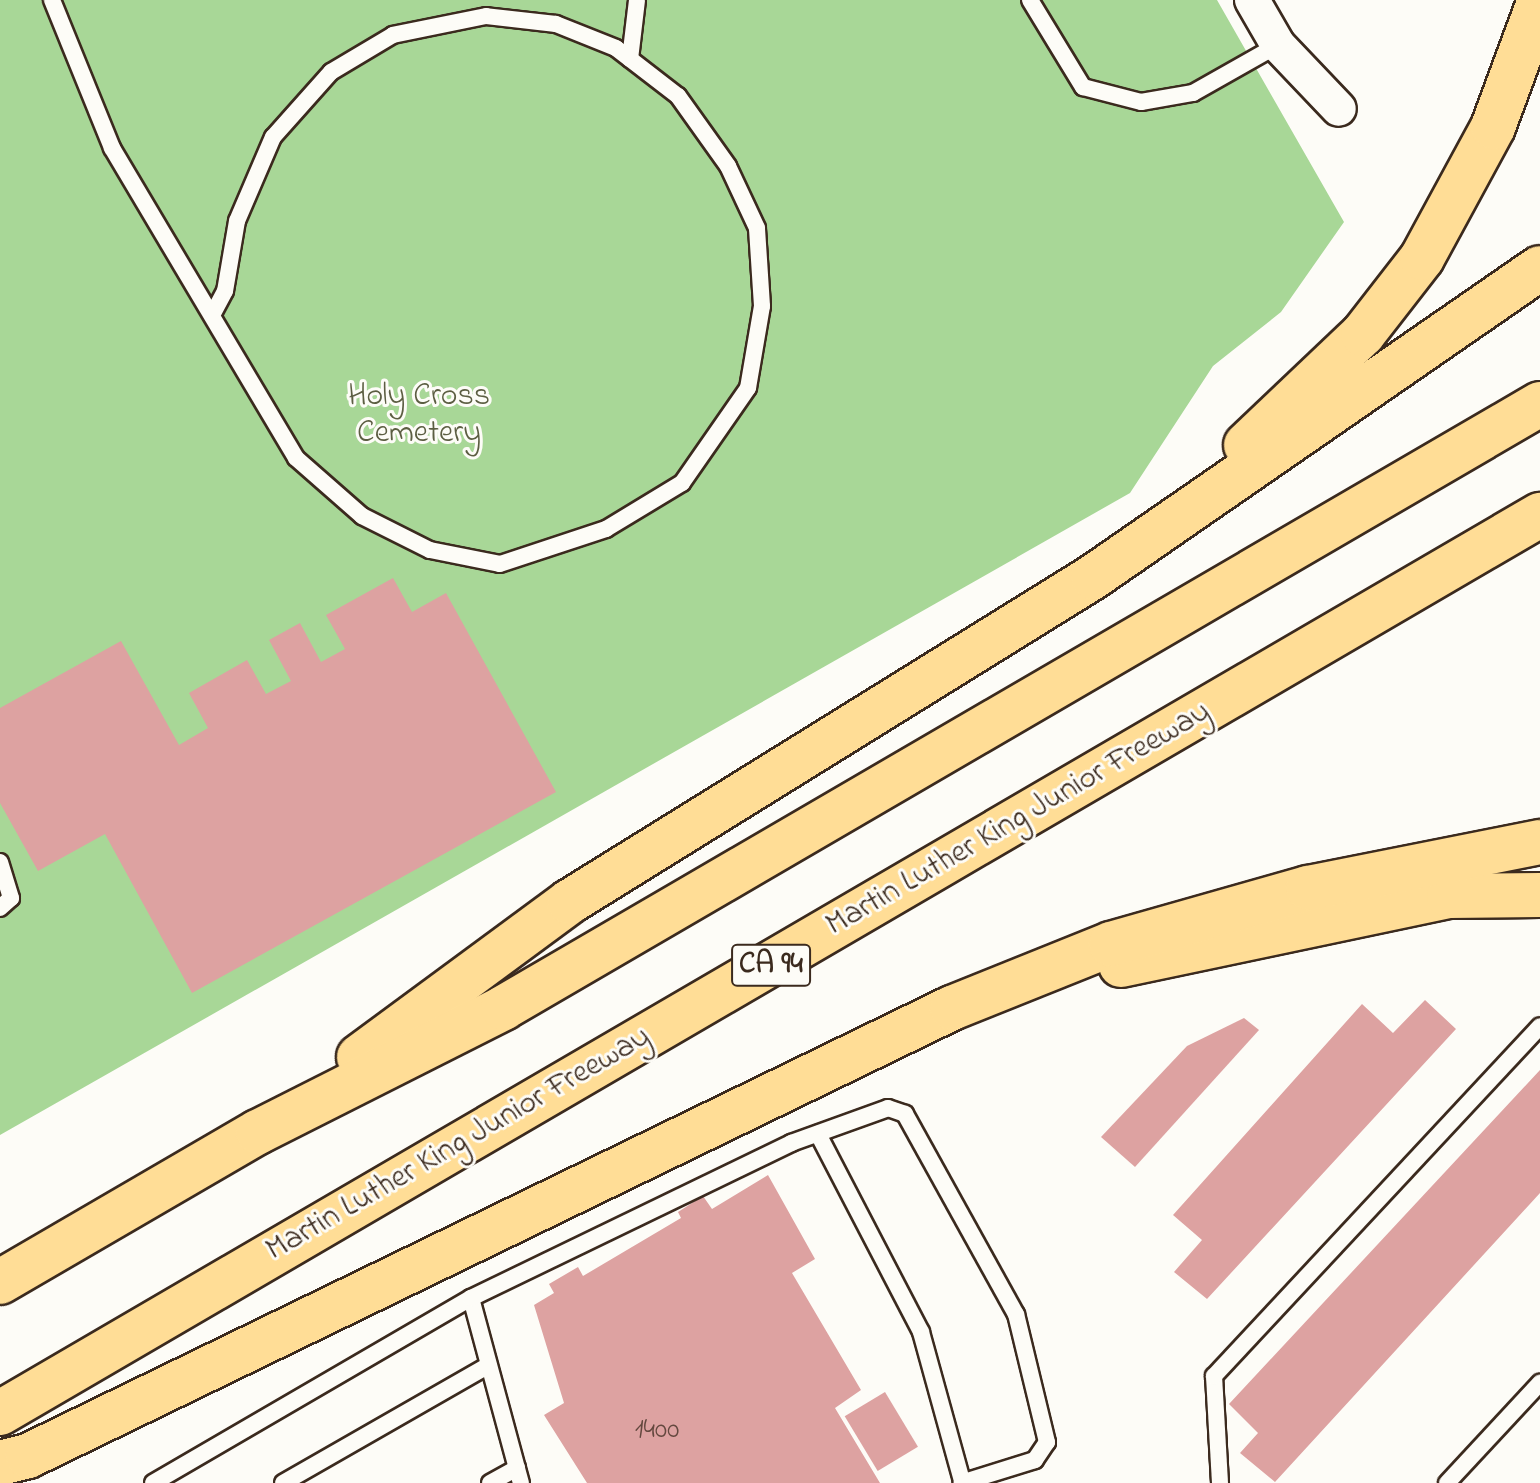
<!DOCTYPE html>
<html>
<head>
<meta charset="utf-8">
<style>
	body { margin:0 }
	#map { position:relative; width:1540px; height:1483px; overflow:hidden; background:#fdfcf7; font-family:"Indie Flower",sans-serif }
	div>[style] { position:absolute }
	.green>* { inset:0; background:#a8d797 }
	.building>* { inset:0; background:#dda2a1; transform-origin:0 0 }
	.roads { filter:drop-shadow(2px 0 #3b2a1e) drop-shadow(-2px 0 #3b2a1e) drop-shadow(0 2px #3b2a1e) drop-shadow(0 -2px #3b2a1e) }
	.lane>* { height:16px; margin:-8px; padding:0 8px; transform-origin:8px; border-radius:8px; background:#fdfcf7 }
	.street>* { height:34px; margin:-17px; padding:0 17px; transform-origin:17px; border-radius:17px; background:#fdfcf7 }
	.highway>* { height:44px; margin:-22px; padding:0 22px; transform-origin:22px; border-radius:22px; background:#ffdd96 }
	span { translate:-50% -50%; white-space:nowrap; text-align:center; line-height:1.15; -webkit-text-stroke:6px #fdfcf7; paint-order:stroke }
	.number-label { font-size:28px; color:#64483f }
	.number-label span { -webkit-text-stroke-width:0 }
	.shield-label span { padding:2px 6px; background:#fdfcf7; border:2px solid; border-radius:6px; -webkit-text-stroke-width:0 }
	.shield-label { font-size:30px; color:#3b2a1e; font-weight:700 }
	.park-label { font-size:32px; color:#5c5e42 }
	.street-label { font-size:32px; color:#3b2a1e }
</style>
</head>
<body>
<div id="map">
	<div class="green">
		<i style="clip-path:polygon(0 0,1217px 0,1344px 222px,1281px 312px,1213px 366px,1130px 493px,0 1135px)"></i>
	</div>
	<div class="building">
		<i style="clip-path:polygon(393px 578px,412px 612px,446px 593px,556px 792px,192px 993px,105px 834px,38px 871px,0 803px,0 708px,121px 641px,179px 745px,208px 728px,189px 693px,247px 660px,266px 694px,291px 681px,269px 640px,300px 623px,321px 662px,345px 649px,326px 615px)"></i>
		<i style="clip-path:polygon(1425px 1000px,1456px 1029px,1207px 1299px,1174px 1272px,1202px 1240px,1173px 1215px,1362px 1004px,1393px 1033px)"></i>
		<i style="clip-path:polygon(1244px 1018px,1259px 1030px,1135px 1167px,1101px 1137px,1187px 1046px)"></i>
		<i style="clip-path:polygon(1540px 1070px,1540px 1193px,1275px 1482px,1240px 1453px,1258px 1433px,1229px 1404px)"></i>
		<i style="clip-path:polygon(768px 1175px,815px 1259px,792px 1273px,861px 1390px,835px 1408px,880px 1483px,587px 1483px,544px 1415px,564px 1403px,534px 1305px,554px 1293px,549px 1284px,578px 1267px,583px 1276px,681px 1218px,678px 1212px,703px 1196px,712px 1209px)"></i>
		<i style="left:885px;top:1392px;width:64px;height:47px;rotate:59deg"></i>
	</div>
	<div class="roads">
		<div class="lane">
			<i style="left:52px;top:0;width:160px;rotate:67.9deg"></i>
			<i style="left:112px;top:148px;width:360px;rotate:59.3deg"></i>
			<i style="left:296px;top:458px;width:88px;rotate:41.3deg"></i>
			<i style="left:362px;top:516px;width:76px;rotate:26.6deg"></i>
			<i style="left:430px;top:550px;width:71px;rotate:11.3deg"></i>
			<i style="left:500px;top:564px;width:112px;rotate:-18.3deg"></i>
			<i style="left:606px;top:529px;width:89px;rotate:-31.2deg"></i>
			<i style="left:682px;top:483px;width:116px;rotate:-55.2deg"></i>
			<i style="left:748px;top:388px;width:83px;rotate:-80.3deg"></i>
			<i style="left:762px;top:306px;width:78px;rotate:-93.7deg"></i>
			<i style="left:757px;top:228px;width:68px;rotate:-115.1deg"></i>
			<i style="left:728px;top:166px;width:86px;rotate:-125.5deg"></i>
			<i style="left:678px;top:96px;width:78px;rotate:-142.3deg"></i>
			<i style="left:616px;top:48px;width:65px;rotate:-158.2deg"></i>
			<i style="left:556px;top:24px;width:70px;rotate:-173.5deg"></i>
			<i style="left:486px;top:16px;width:95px;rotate:168.5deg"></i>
			<i style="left:393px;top:35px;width:72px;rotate:149.2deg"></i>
			<i style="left:331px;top:72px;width:87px;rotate:131.7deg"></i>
			<i style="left:273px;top:137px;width:91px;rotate:113.2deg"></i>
			<i style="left:237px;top:221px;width:71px;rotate:99.7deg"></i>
			<i style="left:225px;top:291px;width:27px;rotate:118deg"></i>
			<i style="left:1030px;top:0;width:102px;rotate:58.7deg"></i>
			<i style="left:1083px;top:87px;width:60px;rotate:14.5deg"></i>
			<i style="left:1141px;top:102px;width:53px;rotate:-9.8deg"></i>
			<i style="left:1193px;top:93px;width:98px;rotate:-29.5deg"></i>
			<i style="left:630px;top:59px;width:59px;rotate:-83.2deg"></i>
			<i style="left:0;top:862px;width:38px;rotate:73deg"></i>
			<i style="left:11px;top:898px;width:15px;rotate:138deg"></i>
			<i style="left:818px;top:1134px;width:223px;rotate:62.5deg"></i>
			<i style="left:921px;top:1332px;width:155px;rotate:74.6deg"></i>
			<i style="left:471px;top:1298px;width:192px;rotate:74.9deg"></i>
			<i style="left:153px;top:1483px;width:368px;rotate:-30.2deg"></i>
			<i style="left:471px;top:1298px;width:356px;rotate:-25.8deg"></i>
			<i style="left:791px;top:1143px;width:103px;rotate:-19.8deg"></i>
			<i style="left:888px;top:1108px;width:18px;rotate:19deg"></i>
			<i style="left:905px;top:1114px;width:229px;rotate:61deg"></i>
			<i style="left:1016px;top:1314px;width:132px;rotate:76.4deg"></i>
			<i style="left:1047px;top:1442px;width:22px;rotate:124deg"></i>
			<i style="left:1035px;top:1460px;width:77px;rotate:162.7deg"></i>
			<i style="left:283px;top:1483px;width:237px;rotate:-29.8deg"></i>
			<i style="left:490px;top:1483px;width:31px;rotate:-29deg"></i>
			<i style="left:1220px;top:1483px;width:107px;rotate:-93.2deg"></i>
			<i style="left:1214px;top:1376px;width:478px;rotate:-47deg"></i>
			<i style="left:1447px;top:1483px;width:137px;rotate:-47.1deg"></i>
		</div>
		<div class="street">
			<i style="left:1252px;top:0;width:52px;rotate:60deg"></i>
			<i style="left:1278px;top:45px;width:88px;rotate:46.4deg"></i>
		</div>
		<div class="highway">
			<i style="left:1246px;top:445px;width:161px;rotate:-43.5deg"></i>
			<i style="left:1363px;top:334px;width:96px;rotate:-52.2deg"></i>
			<i style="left:1422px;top:258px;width:149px;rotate:-61.5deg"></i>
			<i style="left:1493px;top:127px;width:135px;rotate:-69.7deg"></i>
			<i style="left:1121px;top:965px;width:335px;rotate:-11.9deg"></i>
			<i style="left:1449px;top:896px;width:91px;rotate:-0.6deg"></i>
			<i style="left:359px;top:1057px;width:261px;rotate:-36.4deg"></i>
			<i style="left:569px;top:902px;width:617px;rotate:-31.81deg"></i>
			<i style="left:1093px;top:577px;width:543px;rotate:-34.66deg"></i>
			<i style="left:0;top:1282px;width:298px;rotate:-30.2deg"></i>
			<i style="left:258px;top:1132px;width:275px;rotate:-26.8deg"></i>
			<i style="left:503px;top:1008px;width:1200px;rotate:-30.22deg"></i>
			<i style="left:0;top:1413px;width:1783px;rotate:-30.25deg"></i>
			<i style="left:0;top:1463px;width:29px;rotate:-14deg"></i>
			<i style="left:28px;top:1456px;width:1027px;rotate:-25.87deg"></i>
			<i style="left:952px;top:1008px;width:171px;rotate:-21.9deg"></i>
			<i style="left:1111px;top:944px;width:205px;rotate:-15.9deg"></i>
			<i style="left:1308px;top:888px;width:237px;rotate:-11.2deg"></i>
		</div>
	</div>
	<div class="number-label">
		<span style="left:657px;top:1431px">1400</span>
	</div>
	<div class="shield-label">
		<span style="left:771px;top:965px">CA 94</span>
	</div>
	<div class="park-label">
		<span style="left:419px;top:416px">Holy Cross<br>Cemetery</span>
	</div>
	<div class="street-label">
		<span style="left:1019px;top:820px;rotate:-30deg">Martin Luther King Junior Freeway</span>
		<span style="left:459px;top:1145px;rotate:-30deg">Martin Luther King Junior Freeway</span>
	</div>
</div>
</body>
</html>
